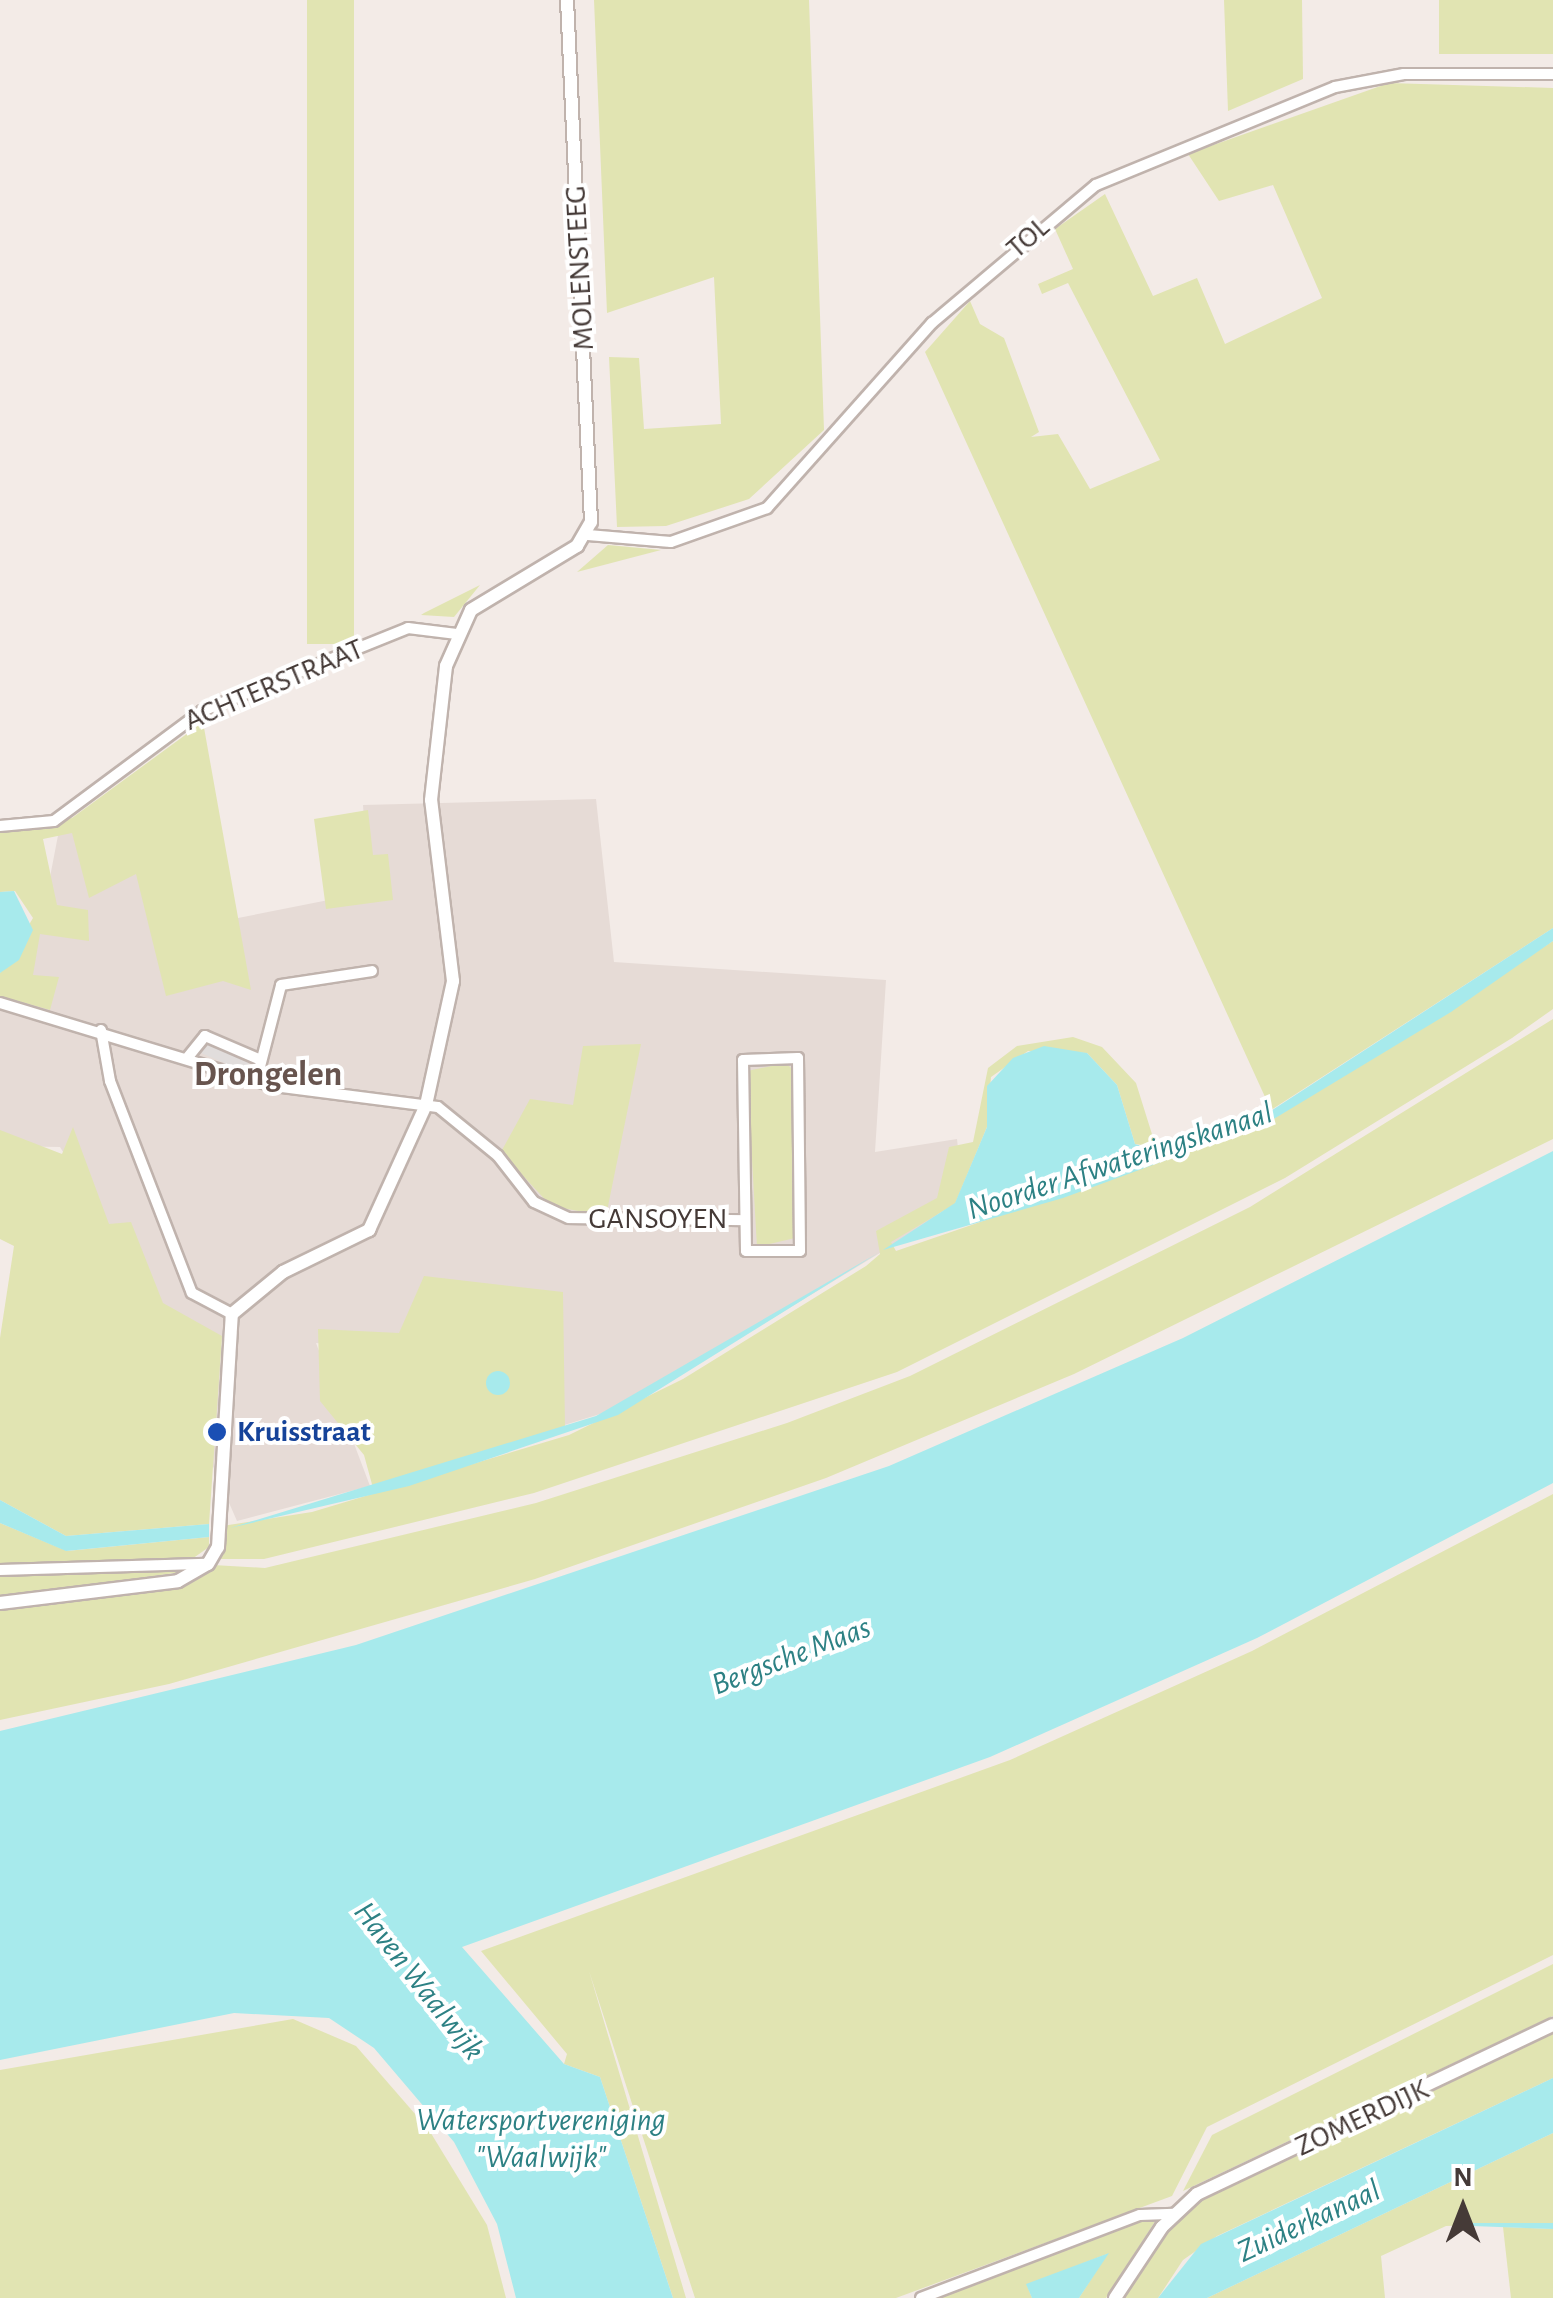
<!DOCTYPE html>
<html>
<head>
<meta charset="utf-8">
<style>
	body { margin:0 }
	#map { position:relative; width:1553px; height:2298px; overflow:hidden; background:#f3ebe7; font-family:"Alegreya Sans",sans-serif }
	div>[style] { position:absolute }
	.residential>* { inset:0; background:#e6dbd6 }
	.green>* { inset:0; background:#e1e4b2; transform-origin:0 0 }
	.parking>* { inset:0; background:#e1dddc; transform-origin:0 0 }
	.water>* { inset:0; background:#a7eaec }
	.round { border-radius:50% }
	.roads { filter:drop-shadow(2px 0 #c0b3ad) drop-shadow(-2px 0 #c0b3ad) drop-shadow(0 2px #c0b3ad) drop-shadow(0 -2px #c0b3ad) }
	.minor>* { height:10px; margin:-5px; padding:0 5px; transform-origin:5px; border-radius:5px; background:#fff }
	.tertiary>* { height:12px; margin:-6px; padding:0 6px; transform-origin:6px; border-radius:6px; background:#fff }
	.dots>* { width:28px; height:28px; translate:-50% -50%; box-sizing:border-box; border:5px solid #fff; border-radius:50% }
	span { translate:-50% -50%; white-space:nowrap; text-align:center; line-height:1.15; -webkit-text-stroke:8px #fff; paint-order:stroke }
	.street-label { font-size:30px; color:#453a37 }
	.transit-label { font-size:30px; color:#164399; font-weight:700 }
	.left { translate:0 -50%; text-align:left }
	.water-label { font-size:32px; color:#2d8184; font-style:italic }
	.quarter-label { font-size:35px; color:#67544e; font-weight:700 }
	.north { position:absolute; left:1413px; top:2158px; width:100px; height:100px; -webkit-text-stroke:8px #fff; paint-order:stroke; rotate:0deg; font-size:28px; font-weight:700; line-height:40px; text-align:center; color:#453a37 }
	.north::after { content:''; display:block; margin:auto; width:35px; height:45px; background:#453a37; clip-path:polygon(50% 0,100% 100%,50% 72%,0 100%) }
</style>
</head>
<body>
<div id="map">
	<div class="residential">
		<i style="clip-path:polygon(596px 799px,614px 962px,886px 980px,875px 1152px,957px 1139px,962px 1186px,931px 1222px,629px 1405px,451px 1460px,413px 1350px,316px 1343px,370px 1486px,237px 1521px,104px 1218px,60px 1147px,0 1146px,0 988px,26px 1002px,60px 825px,233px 919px,369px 892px,363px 805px)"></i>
	</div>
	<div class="green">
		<i style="left:307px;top:0;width:47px;height:644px"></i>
		<i style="clip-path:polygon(594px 0,809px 0,824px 430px,749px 499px,666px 526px,617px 527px,609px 357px,639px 358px,644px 429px,721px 424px,714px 277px,607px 313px)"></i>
		<i style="clip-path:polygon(1224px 0,1302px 0,1303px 79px,1228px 111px)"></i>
		<i style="left:1439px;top:0;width:114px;height:54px"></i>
		<i style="clip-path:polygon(1389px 83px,1553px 88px,1553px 928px,1271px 1110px,925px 352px,970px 301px,980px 324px,1004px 338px,1039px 432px,1031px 437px,1058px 434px,1090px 489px,1160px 460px,1068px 283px,1042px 294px,1038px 284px,1073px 269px,1055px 229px,1105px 194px,1153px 296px,1197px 278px,1225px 344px,1322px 298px,1273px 185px,1219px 201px,1188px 154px)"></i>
		<i style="clip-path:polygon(608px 545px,651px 549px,661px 550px,577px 572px)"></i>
		<i style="clip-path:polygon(480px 585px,454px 617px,421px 615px,424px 613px)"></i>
		<i style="clip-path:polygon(203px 722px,251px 990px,223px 981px,166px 996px,136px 874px,89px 898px,72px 833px,43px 839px,57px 905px,88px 910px,89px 941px,40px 934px,33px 975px,59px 977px,50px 1010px,0 996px,0 973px,33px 918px,15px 891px,0 892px,0 833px,72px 818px)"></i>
		<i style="clip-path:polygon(368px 810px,373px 855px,388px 854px,393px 900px,326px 909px,314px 819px)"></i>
		<i style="clip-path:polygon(1553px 941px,1553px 1009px,1512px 1038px,1285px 1178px,897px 1372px,534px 1493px,264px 1559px,219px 1559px,222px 1526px,312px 1512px,569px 1435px,683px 1379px,866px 1266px,880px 1254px,876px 1231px,937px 1198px,949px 1147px,973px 1142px,988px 1068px,1017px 1046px,1073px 1037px,1102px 1047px,1136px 1083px,1156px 1147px,1135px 1144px,1117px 1085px,1087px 1053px,1028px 1051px,991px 1077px,987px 1127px,955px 1204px,891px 1242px,896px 1251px,1267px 1123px)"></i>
		<i style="clip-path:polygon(1553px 1019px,1553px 1139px,1074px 1374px,826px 1478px,535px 1579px,169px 1684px,0 1720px,0 1607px,139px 1589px,213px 1565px,265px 1568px,536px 1503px,787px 1423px,910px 1376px,1250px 1207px)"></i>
		<i style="clip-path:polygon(641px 1044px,606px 1216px,551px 1206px,501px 1152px,530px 1099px,573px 1105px,583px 1046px)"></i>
		<i style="clip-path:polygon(786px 1063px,794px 1071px,795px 1238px,757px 1247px,747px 1071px)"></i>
		<i style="clip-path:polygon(73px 1127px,109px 1224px,131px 1222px,163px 1303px,222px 1336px,209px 1524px,66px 1536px,0 1500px,0 1338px,14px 1246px,0 1239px,0 1130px,62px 1154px)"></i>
		<i style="clip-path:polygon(424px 1276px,563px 1292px,565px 1428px,373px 1488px,364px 1455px,320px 1401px,318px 1329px,399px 1333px)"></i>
		<i style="clip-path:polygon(1553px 1494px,1553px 1955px,1207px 2127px,1172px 2196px,896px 2298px,695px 2298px,589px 1971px,686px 2298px,673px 2298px,600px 2077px,564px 2064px,567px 2054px,481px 1951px,1010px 1760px,1252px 1651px)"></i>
		<i style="clip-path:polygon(0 1523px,67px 1551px,209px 1537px,209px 1547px,192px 1559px,0 1564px)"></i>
		<i style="clip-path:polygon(184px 1570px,175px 1573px,0 1598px,0 1575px)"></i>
		<i style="clip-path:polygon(1553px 1964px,1553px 2016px,1183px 2191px,1212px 2135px)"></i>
		<i style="clip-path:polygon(293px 2019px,356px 2046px,429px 2130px,487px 2225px,506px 2298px,0 2298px,0 2070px)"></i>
		<i style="clip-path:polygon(1553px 2030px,1553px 2078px,1217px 2236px,1183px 2260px,1158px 2298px,1120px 2298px,1171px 2222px,1204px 2197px)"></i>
		<i style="clip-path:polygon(1553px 2133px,1553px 2223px,1446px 2226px,1381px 2256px,1385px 2298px,1207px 2298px)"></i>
		<i style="clip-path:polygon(1163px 2209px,1106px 2298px,1079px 2298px,1107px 2254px,1027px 2285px,1032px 2298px,919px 2298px)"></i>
		<i style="clip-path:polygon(1503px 2227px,1553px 2229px,1553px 2298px,1511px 2298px)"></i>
	</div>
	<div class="parking">
		<i style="left:204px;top:1038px;width:51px;height:15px;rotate:23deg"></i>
	</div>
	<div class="water">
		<i style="clip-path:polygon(14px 891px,33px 930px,19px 960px,0 973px,0 892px)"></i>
		<i style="clip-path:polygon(1553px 928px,1553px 941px,1451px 1012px,1267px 1123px,1063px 1198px,883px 1250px,955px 1203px,987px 1127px,987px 1086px,1013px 1058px,1044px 1046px,1087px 1053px,1117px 1085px,1135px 1144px,1151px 1149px,1266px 1114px)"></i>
		<i style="clip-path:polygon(1553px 1151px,1553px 1483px,1257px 1638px,990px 1757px,462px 1947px,564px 2064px,600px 2077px,673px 2298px,516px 2298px,497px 2224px,454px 2142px,374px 2048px,329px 2018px,234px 2013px,0 2060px,0 1731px,356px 1645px,889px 1466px,1183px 1338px)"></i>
		<i style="clip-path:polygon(878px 1253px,618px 1415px,409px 1486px,230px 1528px,596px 1416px)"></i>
		<i class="round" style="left:486px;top:1371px;width:24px;height:24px"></i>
		<i style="clip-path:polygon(0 1500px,66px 1536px,209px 1524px,209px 1537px,66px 1551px,0 1523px)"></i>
		<i style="clip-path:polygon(1553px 2078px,1553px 2133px,1207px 2298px,1158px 2298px,1201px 2244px)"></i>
		<i style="clip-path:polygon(1472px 2223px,1553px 2223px,1553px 2229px,1472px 2226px)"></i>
		<i style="clip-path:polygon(1109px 2253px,1079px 2298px,1032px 2298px,1026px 2284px)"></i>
	</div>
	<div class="roads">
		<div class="minor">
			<i style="left:588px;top:535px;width:83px;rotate:4.8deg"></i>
			<i style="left:671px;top:542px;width:102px;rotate:-19.5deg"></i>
			<i style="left:767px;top:508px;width:248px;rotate:-48.3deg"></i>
			<i style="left:932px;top:323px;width:214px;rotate:-40.1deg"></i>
			<i style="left:1096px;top:185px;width:258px;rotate:-22.3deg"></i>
			<i style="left:1335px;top:87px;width:70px;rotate:-10.7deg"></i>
			<i style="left:1404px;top:74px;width:149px"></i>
			<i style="left:0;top:826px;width:54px;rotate:-5.3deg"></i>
			<i style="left:54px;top:821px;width:184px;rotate:-36.6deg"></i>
			<i style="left:202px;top:711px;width:222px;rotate:-21.9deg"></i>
			<i style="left:408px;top:628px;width:49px;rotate:7deg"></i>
			<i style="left:0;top:1003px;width:286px;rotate:16.9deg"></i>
			<i style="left:274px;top:1086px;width:165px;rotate:7.3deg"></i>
			<i style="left:438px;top:1107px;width:77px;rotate:39.2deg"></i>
			<i style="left:498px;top:1156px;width:58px;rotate:52deg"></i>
			<i style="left:534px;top:1202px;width:38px;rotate:25deg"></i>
			<i style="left:569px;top:1218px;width:176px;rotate:0.7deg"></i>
			<i style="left:101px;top:1030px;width:52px;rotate:80deg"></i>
			<i style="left:110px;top:1081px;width:227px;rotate:68.9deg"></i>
			<i style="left:192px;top:1293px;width:45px;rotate:27.7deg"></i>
			<i style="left:188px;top:1057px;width:27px;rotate:-51deg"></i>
			<i style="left:205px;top:1036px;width:61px;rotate:23.2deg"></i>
			<i style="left:798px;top:1058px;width:193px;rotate:89.4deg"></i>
			<i style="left:800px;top:1251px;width:54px;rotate:180deg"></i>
			<i style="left:746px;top:1251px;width:191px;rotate:-90.9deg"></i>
			<i style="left:743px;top:1060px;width:55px;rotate:-2.1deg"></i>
			<i style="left:256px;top:1082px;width:100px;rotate:-75.5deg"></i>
			<i style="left:281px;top:985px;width:92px;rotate:-8.7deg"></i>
			<i style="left:0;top:1570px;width:207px;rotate:-1.7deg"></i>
			<i style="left:921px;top:2298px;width:234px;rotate:-20.8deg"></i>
			<i style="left:1140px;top:2215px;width:34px;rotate:-2deg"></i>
		</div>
		<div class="tertiary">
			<i style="left:0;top:1603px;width:179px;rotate:-7deg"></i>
			<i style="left:178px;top:1581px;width:34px;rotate:-30deg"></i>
			<i style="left:208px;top:1564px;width:20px;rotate:-60deg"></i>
			<i style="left:218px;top:1547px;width:233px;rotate:-86.6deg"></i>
			<i style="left:232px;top:1314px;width:66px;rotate:-39.5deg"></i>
			<i style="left:283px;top:1272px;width:96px;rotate:-26deg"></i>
			<i style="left:369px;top:1230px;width:137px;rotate:-65.5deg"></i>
			<i style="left:426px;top:1105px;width:127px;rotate:-77.7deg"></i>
			<i style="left:453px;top:981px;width:182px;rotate:-96.9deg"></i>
			<i style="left:431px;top:800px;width:135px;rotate:-83.6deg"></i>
			<i style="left:446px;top:666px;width:61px;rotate:-65.9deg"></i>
			<i style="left:471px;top:610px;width:124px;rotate:-31.1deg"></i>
			<i style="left:577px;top:546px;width:28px;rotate:-60deg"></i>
			<i style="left:591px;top:522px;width:523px;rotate:-92.63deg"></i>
			<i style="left:1115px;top:2298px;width:85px;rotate:-56.5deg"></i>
			<i style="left:1162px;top:2227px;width:48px;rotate:-43.3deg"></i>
			<i style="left:1197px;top:2194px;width:394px;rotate:-25.4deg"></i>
		</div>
	</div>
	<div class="dots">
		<i style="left:217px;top:1432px;background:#1a4fb4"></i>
	</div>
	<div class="street-label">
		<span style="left:1028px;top:238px;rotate:-41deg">TOL</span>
		<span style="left:580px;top:268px;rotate:-93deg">MOLENSTEEG</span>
		<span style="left:274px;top:685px;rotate:-23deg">ACHTERSTRAAT</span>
		<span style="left:658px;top:1219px">GANSOYEN</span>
		<span style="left:1362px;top:2118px;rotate:-25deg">ZOMERDIJK</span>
	</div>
	<div class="transit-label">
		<span class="left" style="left:237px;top:1432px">Kruisstraat</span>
	</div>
	<div class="water-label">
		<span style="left:1120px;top:1161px;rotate:-18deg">Noorder Afwateringskanaal</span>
		<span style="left:791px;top:1656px;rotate:-21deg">Bergsche Maas</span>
		<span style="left:419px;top:1981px;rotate:52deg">Haven Waalwijk</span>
		<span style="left:541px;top:2139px">Watersportvereniging<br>"Waalwijk"</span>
		<span style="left:1309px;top:2221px;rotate:-25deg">Zuiderkanaal</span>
	</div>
	<div class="quarter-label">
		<span style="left:268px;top:1075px">Drongelen</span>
	</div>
	<div class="north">N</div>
</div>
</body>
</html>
